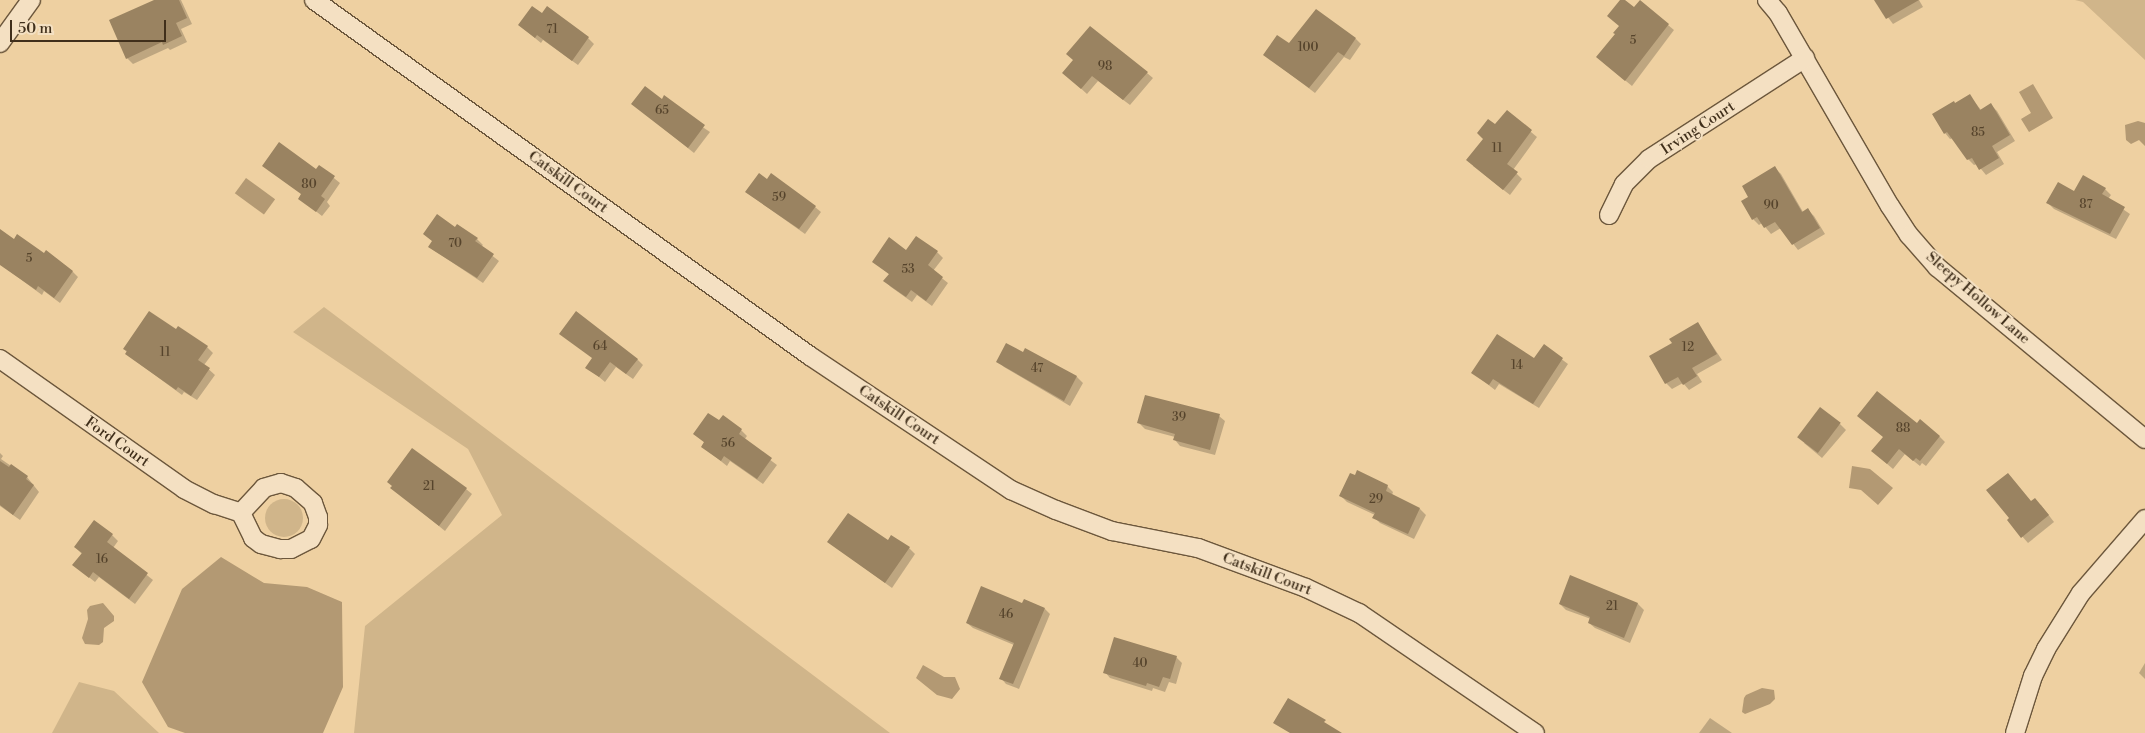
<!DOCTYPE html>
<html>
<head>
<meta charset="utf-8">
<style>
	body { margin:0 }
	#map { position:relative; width:2145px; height:733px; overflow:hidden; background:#eed0a1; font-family:"Libre Bodoni",serif }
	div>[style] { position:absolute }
	.green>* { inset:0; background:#d0b58a }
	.round { border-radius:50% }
	.water>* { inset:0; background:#b39973; transform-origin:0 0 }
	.shadow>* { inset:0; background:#0003 }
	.building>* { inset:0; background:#9a8361; transform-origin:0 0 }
	.roads { filter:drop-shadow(1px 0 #6c573c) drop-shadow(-1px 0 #6c573c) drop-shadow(0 1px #6c573c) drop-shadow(0 -1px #6c573c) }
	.street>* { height:18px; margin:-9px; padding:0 9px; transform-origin:9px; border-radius:9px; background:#f4e0c2 }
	span { translate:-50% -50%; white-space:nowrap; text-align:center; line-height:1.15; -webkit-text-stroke:4px #f4e0c2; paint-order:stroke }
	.number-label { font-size:12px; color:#56442c }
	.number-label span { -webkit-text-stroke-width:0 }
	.street-label { font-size:15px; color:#402f1b }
	.scale { position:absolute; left:10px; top:20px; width:156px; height:22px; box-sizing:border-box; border:2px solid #402f1b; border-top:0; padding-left:6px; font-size:15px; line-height:18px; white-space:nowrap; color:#402f1b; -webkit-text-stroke:4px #f4e0c2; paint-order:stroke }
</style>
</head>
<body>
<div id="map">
	<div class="green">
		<i style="clip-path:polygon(2075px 0,2145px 0,2145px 60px,2083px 2px)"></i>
		<i style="clip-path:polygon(324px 307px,890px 733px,354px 733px,365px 626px,502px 515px,468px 449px,293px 332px)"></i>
		<i class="round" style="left:265px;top:499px;width:38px;height:38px"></i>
		<i style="clip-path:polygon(79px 682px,114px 691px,159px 733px,52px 733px)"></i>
	</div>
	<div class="water">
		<i style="clip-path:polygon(2033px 84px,2053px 118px,2029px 132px,2021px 119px,2031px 113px,2019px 92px)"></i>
		<i style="clip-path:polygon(2138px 121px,2145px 123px,2145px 146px,2139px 140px,2131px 144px,2126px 140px,2125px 125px)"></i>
		<i style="left:246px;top:178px;width:36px;height:19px;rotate:36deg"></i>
		<i style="clip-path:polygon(1852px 466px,1870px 469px,1893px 488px,1878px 505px,1861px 490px,1849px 488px)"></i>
		<i style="clip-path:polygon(221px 557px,264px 583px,307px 587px,342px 602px,343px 687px,323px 733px,185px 733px,168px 727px,142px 682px,182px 589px)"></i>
		<i style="clip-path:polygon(103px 603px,114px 616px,114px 621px,104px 628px,103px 642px,99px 645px,85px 644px,82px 638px,88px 619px,87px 610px,90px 606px)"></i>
		<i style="clip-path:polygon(923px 665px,944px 677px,955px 677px,960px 689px,952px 699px,937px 695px,916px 678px)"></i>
		<i style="clip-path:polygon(1762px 688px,1774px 690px,1775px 699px,1770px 704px,1745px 714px,1742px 712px,1744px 698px,1746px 695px)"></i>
	</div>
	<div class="shadow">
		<i style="clip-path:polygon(157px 0,181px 0,192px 24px,181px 29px,187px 42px,170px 50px,168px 48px,133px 64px,127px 58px)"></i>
		<i style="clip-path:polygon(1622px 0,1635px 9px,1668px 25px,1674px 30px,1632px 86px,1604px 63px,1620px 26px)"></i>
		<i style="clip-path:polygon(1875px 0,1919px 0,1923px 7px,1893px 24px)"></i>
		<i style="clip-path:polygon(542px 15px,588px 38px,594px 44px,578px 65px,543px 40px,541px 43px,519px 25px)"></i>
		<i style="clip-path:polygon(1356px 39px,1361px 44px,1350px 60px,1344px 57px,1315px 93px,1265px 55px,1289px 45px)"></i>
		<i style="clip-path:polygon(1064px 73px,1147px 73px,1153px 78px,1130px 105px,1098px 81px,1087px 94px)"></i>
		<i style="clip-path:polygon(1970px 96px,1981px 110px,1991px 105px,1997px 111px,2015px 141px,1997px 152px,2004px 164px,1986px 175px,1977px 164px,1974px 165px,1968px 159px,1953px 138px,1950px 139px,1945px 133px,1956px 104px)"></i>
		<i style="clip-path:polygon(662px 100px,710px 132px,694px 153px,633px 104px)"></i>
		<i style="clip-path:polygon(1507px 112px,1537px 137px,1513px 170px,1522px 179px,1510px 195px,1473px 166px,1484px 139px)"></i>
		<i style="clip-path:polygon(319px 166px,340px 183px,327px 202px,330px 206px,322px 216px,300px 199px)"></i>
		<i style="clip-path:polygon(1775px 168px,1781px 174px,1803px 212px,1808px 210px,1814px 216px,1825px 234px,1798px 250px,1781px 228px,1771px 234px,1762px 223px,1759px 225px,1753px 219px,1750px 198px)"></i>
		<i style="clip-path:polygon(2105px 189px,2111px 195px,2108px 199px,2130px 214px,2116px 239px,2054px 209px,2048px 203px,2074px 193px)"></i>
		<i style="clip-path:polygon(746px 192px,815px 207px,821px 212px,805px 234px)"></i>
		<i style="clip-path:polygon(458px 225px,477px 239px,483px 245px,481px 247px,499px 261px,483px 283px,429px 247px,433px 242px)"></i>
		<i style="clip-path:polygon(0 230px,14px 240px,73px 272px,78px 277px,60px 303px,44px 291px,42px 295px,0 264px)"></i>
		<i style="clip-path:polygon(906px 252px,937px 252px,943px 258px,933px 271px,948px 283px,932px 306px,917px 295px,912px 302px,891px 287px,885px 281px,890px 275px,873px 261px)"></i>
		<i style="clip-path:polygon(1698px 324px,1722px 360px,1697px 374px,1702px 382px,1689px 390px,1683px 383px,1672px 389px,1666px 383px,1673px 343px)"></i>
		<i style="clip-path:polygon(1544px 346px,1568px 364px,1539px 408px,1499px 384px,1495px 390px,1473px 373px,1535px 360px)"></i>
		<i style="clip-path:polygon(207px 347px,213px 353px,204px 365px,215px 375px,197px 400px,184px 392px,182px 395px,133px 359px,124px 349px)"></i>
		<i style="clip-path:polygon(1025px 350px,1077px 377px,1083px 383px,1070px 406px,1004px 367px,998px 361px,1023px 354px)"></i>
		<i style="clip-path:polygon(593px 359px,637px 359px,643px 365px,633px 379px,616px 367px,605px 382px,587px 367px)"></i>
		<i style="clip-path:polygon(1219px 416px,1225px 421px,1215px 455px,1180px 446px,1175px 440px,1175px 437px,1145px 429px,1139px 423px)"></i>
		<i style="clip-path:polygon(719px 422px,741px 430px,747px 436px,744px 440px,777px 465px,763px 484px,730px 461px,727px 466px,703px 447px,705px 443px,694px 434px)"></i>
		<i style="clip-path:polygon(1840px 424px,1846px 430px,1822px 458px,1804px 443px)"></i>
		<i style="clip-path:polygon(1917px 425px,1940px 437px,1945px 442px,1926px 466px,1922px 463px,1920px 466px,1905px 454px,1893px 469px,1879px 457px,1884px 437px)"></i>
		<i style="clip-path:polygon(0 453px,3px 456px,1px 459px,27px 477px,39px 492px,20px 520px,0 506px)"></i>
		<i style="clip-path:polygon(1387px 486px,1393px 492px,1392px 495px,1420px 509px,1426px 515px,1414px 539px,1380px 523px,1374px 517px,1375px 515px,1347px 502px,1341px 496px)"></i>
		<i style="clip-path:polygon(392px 488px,466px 489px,472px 494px,445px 531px)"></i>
		<i style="clip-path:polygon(2032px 502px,2041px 505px,2054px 522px,2028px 543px,2008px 520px)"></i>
		<i style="clip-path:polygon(112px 535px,118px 541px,113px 548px,153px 580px,135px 604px,99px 577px,95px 582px,80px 570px,82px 554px,75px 547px)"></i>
		<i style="clip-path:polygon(829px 542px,888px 542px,909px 548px,915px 554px,892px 588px)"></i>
		<i style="clip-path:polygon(1571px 577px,1638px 604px,1644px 610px,1630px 643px,1595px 628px,1589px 623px,1591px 619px,1566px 610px,1560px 604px)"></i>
		<i style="clip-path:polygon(1045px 609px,1050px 614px,1019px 689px,1006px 684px,1001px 678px,1014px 645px,973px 628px,967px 623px)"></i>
		<i style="clip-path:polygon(1176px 657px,1182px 663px,1176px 684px,1169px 682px,1165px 692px,1153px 688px,1152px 691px,1110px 678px,1105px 672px)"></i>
		<i style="clip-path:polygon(2145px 663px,2145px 679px,2139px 673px)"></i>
		<i style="clip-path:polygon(1710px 718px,1732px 733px,1699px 733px)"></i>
	</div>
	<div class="building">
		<i style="clip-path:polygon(154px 0,179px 0,187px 18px,176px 23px,182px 36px,163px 45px,162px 42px,126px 59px,109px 20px)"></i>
		<i style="clip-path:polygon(1620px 0,1625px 0,1634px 7px,1640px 0,1669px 24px,1625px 81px,1596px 57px,1615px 34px,1613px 33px,1619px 26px,1607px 16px)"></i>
		<i style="clip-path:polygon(1874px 0,1919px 0,1886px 19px)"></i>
		<i style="clip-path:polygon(532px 6px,542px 13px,547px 6px,589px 37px,572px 61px,537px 35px,535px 38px,518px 25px)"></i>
		<i style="clip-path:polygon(1316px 9px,1356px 38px,1344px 56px,1338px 52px,1309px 88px,1263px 55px,1277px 35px,1289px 43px)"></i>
		<i style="clip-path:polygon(1090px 26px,1148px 72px,1123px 100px,1092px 76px,1081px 89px,1062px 73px,1073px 60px,1066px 54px)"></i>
		<i style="clip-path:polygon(645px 86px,662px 99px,664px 95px,705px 125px,688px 148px,631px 104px)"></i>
		<i style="clip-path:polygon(1970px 94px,1980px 110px,1991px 103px,2010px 135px,1992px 146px,1999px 158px,1979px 170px,1972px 158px,1967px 160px,1947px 132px,1944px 134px,1932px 114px,1954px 101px,1955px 103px)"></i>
		<i style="clip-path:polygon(1507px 110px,1532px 130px,1507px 164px,1518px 172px,1503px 190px,1466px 160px,1483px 139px,1477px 133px,1488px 119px,1495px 124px)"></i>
		<i style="clip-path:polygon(279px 142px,316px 169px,319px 165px,335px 176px,321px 196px,325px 199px,316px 212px,298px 199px,301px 194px,262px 166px)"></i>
		<i style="clip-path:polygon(1775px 166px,1802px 212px,1808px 208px,1820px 228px,1792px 245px,1775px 222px,1764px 228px,1757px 217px,1752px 220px,1741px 201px,1748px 197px,1742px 186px)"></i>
		<i style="clip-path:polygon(759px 173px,767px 179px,771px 173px,816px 206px,799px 229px,745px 192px)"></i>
		<i style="clip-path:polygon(2083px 175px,2106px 188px,2102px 194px,2125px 207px,2110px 234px,2046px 203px,2058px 182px,2074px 191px)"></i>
		<i style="clip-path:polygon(437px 214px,455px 227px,457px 224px,478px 238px,475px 241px,494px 254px,477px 278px,428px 247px,432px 241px,423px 234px)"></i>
		<i style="clip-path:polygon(0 229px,14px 239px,17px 234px,44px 253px,46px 250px,73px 271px,54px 298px,38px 286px,36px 290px,0 265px)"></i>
		<i style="clip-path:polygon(916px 236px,938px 251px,928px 265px,943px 277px,926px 301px,911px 290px,906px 297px,883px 281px,889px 274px,872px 262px,889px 237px,906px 250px)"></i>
		<i style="clip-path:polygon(149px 311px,176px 329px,178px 326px,208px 346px,198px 360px,210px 368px,191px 396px,178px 387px,176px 390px,125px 354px,127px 351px,123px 349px)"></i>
		<i style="clip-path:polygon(576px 311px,638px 359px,626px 374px,610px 362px,599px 377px,585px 368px,592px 358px,559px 334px)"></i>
		<i style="clip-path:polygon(1698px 322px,1717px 354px,1692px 368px,1697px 376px,1683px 385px,1678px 377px,1665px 384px,1649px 356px,1672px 343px,1669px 339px)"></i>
		<i style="clip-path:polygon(1497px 334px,1534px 358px,1544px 344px,1563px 358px,1533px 404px,1493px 379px,1489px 385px,1471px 373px)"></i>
		<i style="clip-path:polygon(1006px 343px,1023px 352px,1025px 348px,1077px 376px,1064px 401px,996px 362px)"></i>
		<i style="clip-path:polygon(1877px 391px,1917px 423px,1920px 419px,1940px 436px,1920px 461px,1916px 458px,1913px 461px,1899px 449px,1887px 464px,1871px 451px,1883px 437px,1857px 416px)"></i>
		<i style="clip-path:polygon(1145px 395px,1220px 414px,1210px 450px,1173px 440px,1175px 434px,1137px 423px)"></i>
		<i style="left:1820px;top:407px;width:26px;height:38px;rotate:37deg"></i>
		<i style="clip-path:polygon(708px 413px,719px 420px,723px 415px,742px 429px,739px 434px,772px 458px,757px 479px,724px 456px,721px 461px,701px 447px,704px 442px,693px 434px)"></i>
		<i style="clip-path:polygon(412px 448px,467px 488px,439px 526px,390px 488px,392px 486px,387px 482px)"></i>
		<i style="clip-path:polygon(0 461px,9px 467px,11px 464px,28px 476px,26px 479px,34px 485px,13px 515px,0 505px)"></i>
		<i style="clip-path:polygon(1357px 470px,1388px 485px,1386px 491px,1420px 508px,1408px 534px,1372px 518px,1375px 513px,1339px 496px,1350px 473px,1355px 475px)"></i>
		<i style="clip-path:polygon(2008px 473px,2031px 501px,2035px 498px,2049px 515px,2021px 538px,2007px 520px,2009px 518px,1986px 490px)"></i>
		<i style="clip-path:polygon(848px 513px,888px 540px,891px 535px,910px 547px,885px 583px,827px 542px)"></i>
		<i style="clip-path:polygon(94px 520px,113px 534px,107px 542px,148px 573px,129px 599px,93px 572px,89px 578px,72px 565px,82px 553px,74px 547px)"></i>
		<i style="clip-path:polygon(1570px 575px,1638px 603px,1624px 638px,1588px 623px,1590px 617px,1559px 604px)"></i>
		<i style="clip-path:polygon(981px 586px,1022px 603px,1024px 599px,1045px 608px,1013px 684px,999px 679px,1014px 643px,966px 623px)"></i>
		<i style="clip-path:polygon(1114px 637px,1177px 656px,1170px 679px,1163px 677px,1159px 687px,1147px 683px,1146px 686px,1103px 673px)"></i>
		<i style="clip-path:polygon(1288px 698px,1326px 720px,1324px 722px,1342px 733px,1290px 733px,1273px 723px)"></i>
	</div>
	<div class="roads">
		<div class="street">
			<i style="left:314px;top:0;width:611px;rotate:35.67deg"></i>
			<i style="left:810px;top:356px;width:242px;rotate:33.7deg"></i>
			<i style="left:1011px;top:490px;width:49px;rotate:24deg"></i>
			<i style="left:1056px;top:510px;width:60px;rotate:20.6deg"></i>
			<i style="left:1112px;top:531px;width:88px;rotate:11.2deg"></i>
			<i style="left:1198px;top:548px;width:115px;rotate:20.3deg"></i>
			<i style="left:1306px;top:588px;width:59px;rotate:25.3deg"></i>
			<i style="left:1359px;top:613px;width:213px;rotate:34.3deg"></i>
			<i style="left:1767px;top:0;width:17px;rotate:50deg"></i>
			<i style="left:1778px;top:13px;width:223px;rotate:59.9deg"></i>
			<i style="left:1890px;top:206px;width:35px;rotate:57deg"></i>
			<i style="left:1909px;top:235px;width:43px;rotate:48.8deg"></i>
			<i style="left:1937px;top:267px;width:270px;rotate:39.6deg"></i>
			<i style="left:0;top:43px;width:53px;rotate:-54.2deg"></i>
			<i style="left:1609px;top:215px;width:34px;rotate:-64deg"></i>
			<i style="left:1624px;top:184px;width:35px;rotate:-45deg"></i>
			<i style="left:1649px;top:159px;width:186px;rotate:-32.9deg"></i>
			<i style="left:0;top:359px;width:225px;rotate:35.2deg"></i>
			<i style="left:184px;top:489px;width:34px;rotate:27deg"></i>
			<i style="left:214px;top:504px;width:28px;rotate:18deg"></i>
			<i style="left:241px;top:513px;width:28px;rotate:64deg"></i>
			<i style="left:253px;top:538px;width:10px;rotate:37deg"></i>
			<i style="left:261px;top:544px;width:20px;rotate:15deg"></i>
			<i style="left:280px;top:549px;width:11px"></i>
			<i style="left:291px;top:549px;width:22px;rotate:-27deg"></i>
			<i style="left:311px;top:539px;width:16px;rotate:-63deg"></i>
			<i style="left:318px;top:525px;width:8px;rotate:-90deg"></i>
			<i style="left:318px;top:517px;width:15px;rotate:-110deg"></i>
			<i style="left:313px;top:503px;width:23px;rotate:-139deg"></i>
			<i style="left:296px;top:488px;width:16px;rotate:-162deg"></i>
			<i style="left:281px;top:483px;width:18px;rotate:164deg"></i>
			<i style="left:264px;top:488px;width:34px;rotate:133deg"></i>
			<i style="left:2015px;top:733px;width:60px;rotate:-72.5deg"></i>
			<i style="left:2033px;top:676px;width:30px;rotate:-64deg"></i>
			<i style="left:2046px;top:649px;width:66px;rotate:-58deg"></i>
			<i style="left:2081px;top:593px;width:98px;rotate:-49.1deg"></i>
		</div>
	</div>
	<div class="number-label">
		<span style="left:552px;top:30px">71</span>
		<span style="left:1633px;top:41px">5</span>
		<span style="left:1308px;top:48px">100</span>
		<span style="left:1105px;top:67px">98</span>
		<span style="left:662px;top:111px">65</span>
		<span style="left:1978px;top:133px">85</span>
		<span style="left:1497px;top:149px">11</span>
		<span style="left:309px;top:185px">80</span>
		<span style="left:779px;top:198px">59</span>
		<span style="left:2086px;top:205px">87</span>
		<span style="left:1771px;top:206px">90</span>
		<span style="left:455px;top:244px">70</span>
		<span style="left:29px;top:259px">5</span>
		<span style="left:908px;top:270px">53</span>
		<span style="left:600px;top:347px">64</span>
		<span style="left:1688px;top:348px">12</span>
		<span style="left:165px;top:353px">11</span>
		<span style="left:1517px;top:366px">14</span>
		<span style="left:1037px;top:369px">47</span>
		<span style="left:1179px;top:418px">39</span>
		<span style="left:1903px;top:429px">88</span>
		<span style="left:728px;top:444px">56</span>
		<span style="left:429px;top:487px">21</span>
		<span style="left:1376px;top:500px">29</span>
		<span style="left:102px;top:560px">16</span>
		<span style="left:1612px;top:607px">21</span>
		<span style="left:1006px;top:615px">46</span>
		<span style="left:1140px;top:664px">40</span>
	</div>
	<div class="street-label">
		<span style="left:1698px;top:128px;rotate:-33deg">Irving Court</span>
		<span style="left:568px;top:182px;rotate:36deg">Catskill Court</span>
		<span style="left:1978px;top:298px;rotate:41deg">Sleepy Hollow Lane</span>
		<span style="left:899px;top:415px;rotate:34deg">Catskill Court</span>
		<span style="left:117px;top:442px;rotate:35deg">Ford Court</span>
		<span style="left:1267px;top:574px;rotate:21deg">Catskill Court</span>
	</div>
	<div class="scale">50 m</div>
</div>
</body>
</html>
